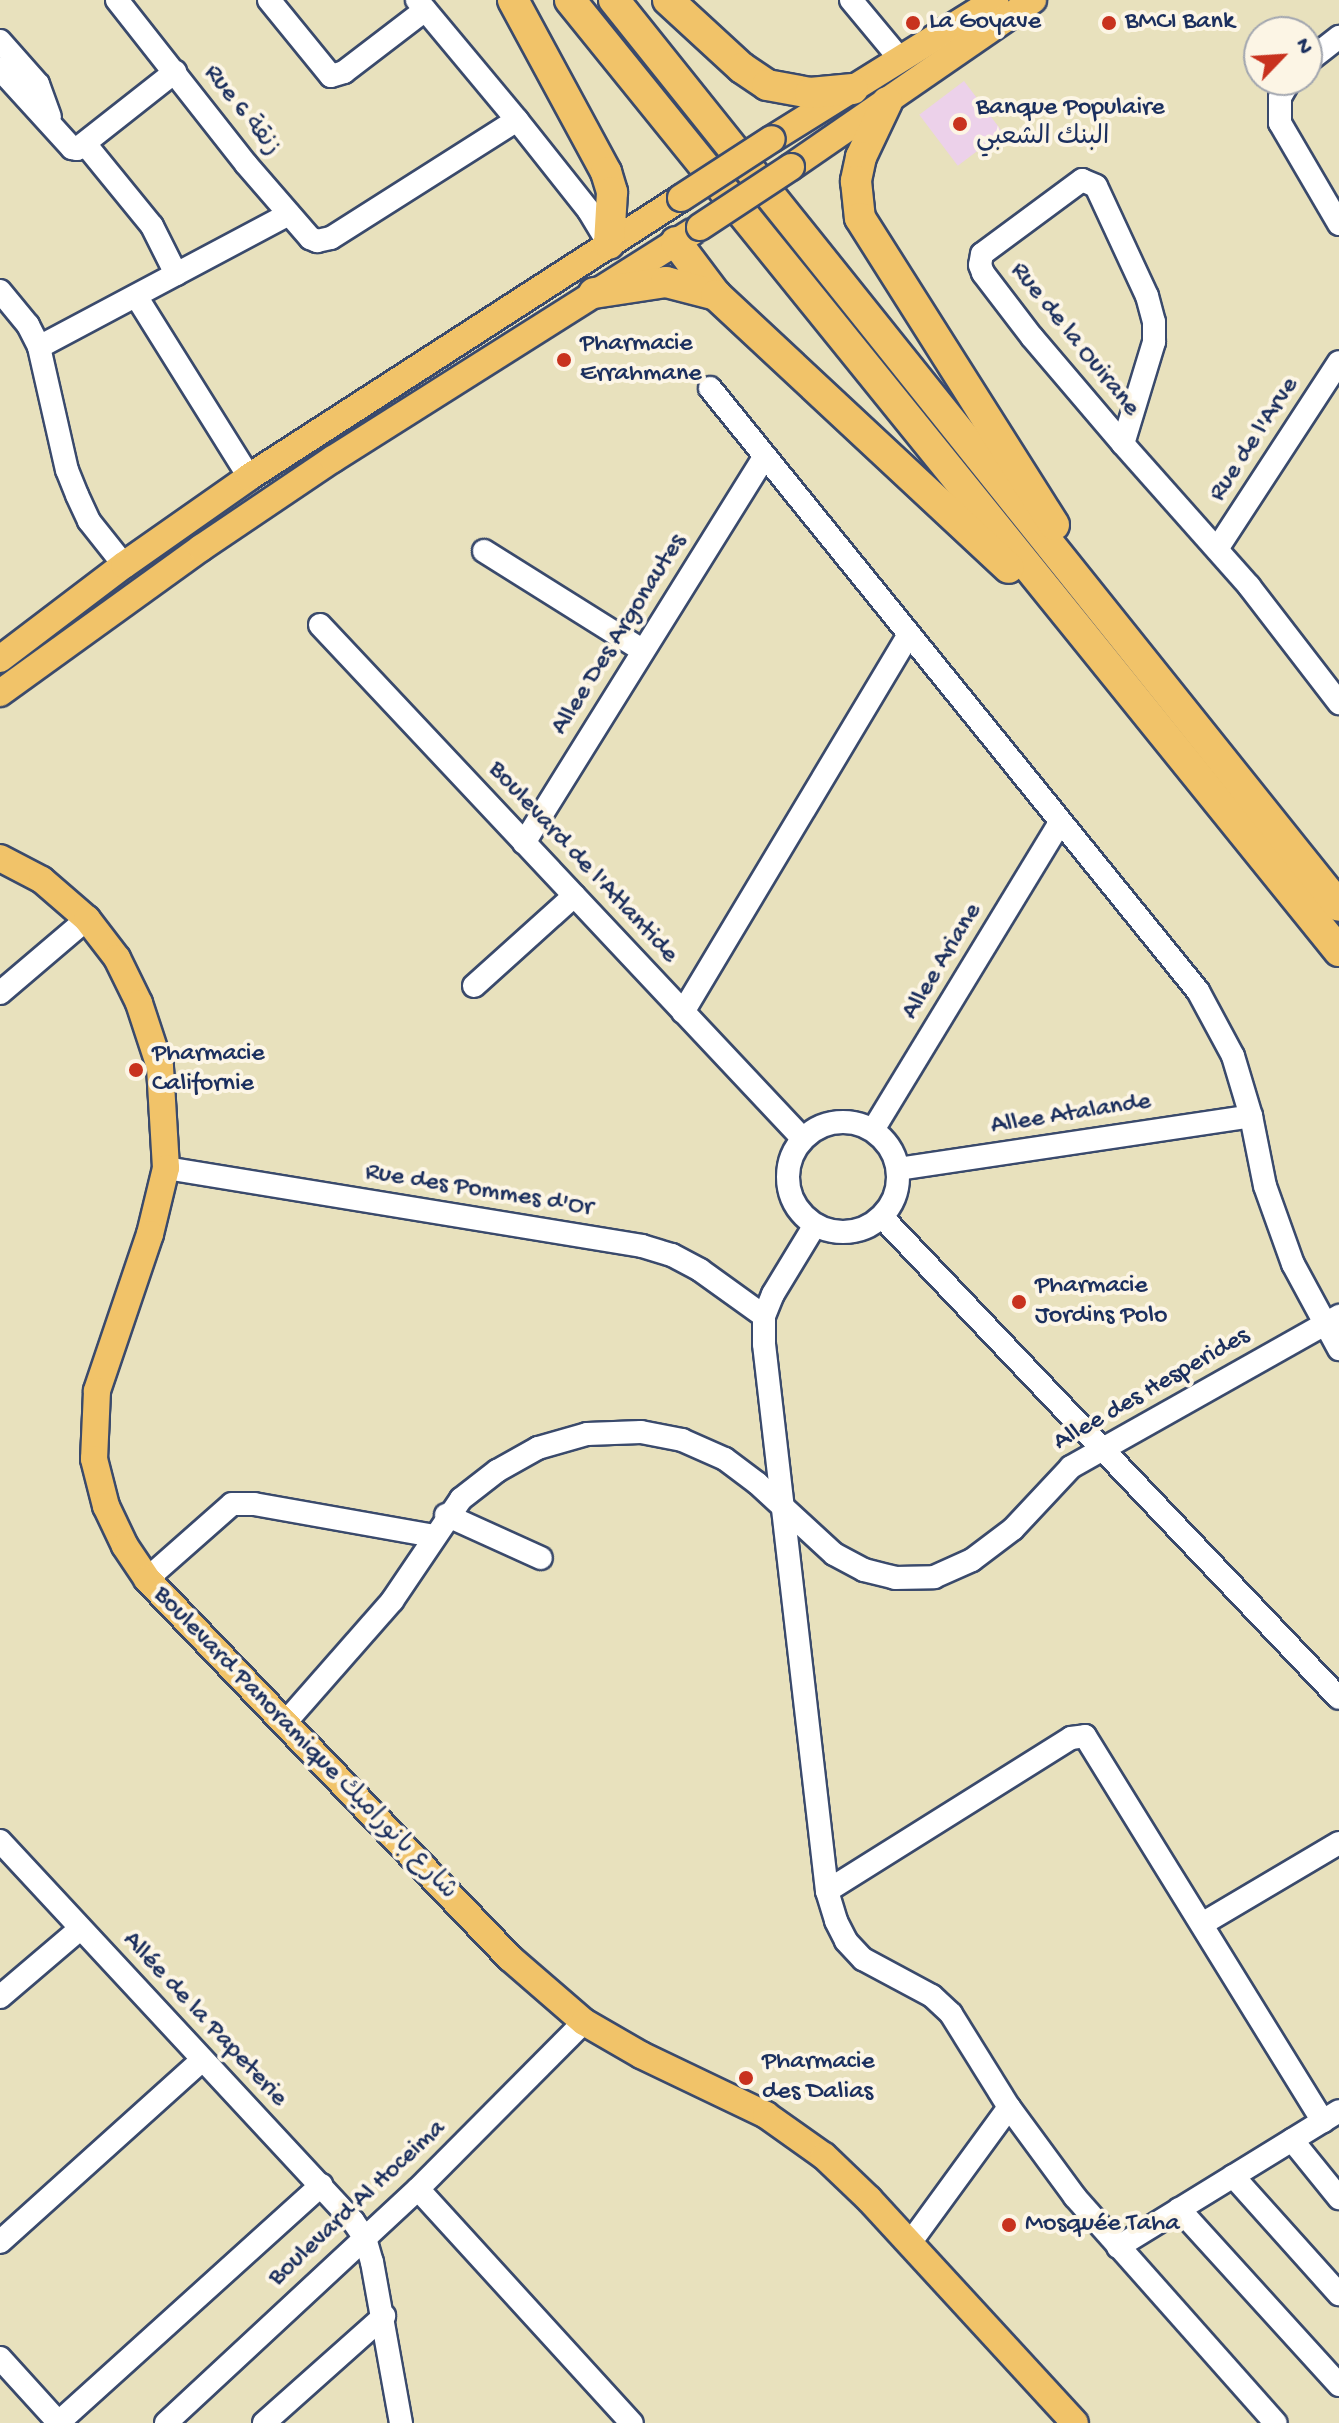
<!DOCTYPE html>
<html>
<head>
<meta charset="utf-8">
<style>
	body { margin:0 }
	#map { position:relative; width:1339px; height:2423px; overflow:hidden; background:#e8e1bd; font-family:"Gochi Hand","Playpen Sans Arabic",sans-serif }
	div>[style] { position:absolute }
	.built>* { inset:0; background:#ecd1ea; transform-origin:0 0 }
	.roads { filter:drop-shadow(2px 0 #3a4a6c) drop-shadow(-2px 0 #3a4a6c) drop-shadow(0 2px #3a4a6c) drop-shadow(0 -2px #3a4a6c) }
	.minor>* { height:22px; margin:-11px; padding:0 11px; transform-origin:11px; border-radius:11px; background:#fff }
	.minor>.ring { margin:-11px; padding:0; box-sizing:content-box; background:none; border:22px solid #fff; border-radius:50% }
	.major>* { height:26px; margin:-13px; padding:0 13px; transform-origin:13px; border-radius:13px; background:#f1c369 }
	.highway>* { height:30px; margin:-15px; padding:0 15px; transform-origin:15px; border-radius:15px; background:#f1c369 }
	.bridges { filter:drop-shadow(2px 0 #3a4a6c) drop-shadow(-2px 0 #3a4a6c) drop-shadow(0 2px #3a4a6c) drop-shadow(0 -2px #3a4a6c) }
	.major-bridge>* { height:26px; margin:-13px; padding:0 13px; transform-origin:13px; border-radius:13px; background:#f1c369 }
	.dots>* { width:22px; height:22px; translate:-50% -50%; box-sizing:border-box; border:4px solid #fcf5e5; border-radius:50% }
	span { translate:-50% -50%; white-space:nowrap; text-align:center; line-height:1.15; -webkit-text-stroke:8px #fcf5e5; paint-order:stroke }
	.poi-label { font-size:26px; color:#1b2f5e }
	.left { translate:0 -50%; text-align:left }
	.street-label { font-size:26px; color:#1b2f5e }
	.north { position:absolute; left:1243px; top:16px; width:80px; height:80px; box-sizing:border-box; background:#fcf5e5; border:2px solid #a2a6af; border-radius:50%; rotate:65deg; font-size:22px; font-weight:700; line-height:32px; text-align:center; color:#1b2f5e }
	.north::after { content:''; display:block; margin:auto; width:28px; height:36px; background:#c8321e; clip-path:polygon(50% 0,100% 100%,50% 72%,0 100%) }
</style>
</head>
<body>
<div id="map">
	<div class="built">
		<i style="left:964px;top:81px;width:64px;height:56px;rotate:53deg"></i>
	</div>
	<div class="roads">
		<div class="minor">
			<i style="left:117px;top:0;width:209px;rotate:51.8deg"></i>
			<i style="left:246px;top:164px;width:98px;rotate:49.1deg"></i>
			<i style="left:310px;top:238px;width:8px;rotate:23deg"></i>
			<i style="left:317px;top:241px;width:14px;rotate:-12deg"></i>
			<i style="left:331px;top:238px;width:220px;rotate:-32.4deg"></i>
			<i style="left:269px;top:0;width:98px;rotate:50.8deg"></i>
			<i style="left:331px;top:76px;width:14px;rotate:-17deg"></i>
			<i style="left:344px;top:72px;width:102px;rotate:-37.4deg"></i>
			<i style="left:417px;top:0;width:156px;rotate:50.2deg"></i>
			<i style="left:517px;top:120px;width:116px;rotate:51.6deg"></i>
			<i style="left:589px;top:211px;width:39px;rotate:59deg"></i>
			<i style="left:851px;top:0;width:78px;rotate:50.2deg"></i>
			<i style="left:0;top:41px;width:57px;rotate:48.5deg"></i>
			<i style="left:38px;top:84px;width:35px;rotate:70deg"></i>
			<i style="left:1307px;top:62px;width:41px;rotate:-38deg"></i>
			<i style="left:0;top:69px;width:107px;rotate:47.7deg"></i>
			<i style="left:72px;top:148px;width:5px;rotate:11deg"></i>
			<i style="left:77px;top:149px;width:125px;rotate:-38.2deg"></i>
			<i style="left:1290px;top:80px;width:20px;rotate:120deg"></i>
			<i style="left:1280px;top:97px;width:26px;rotate:90deg"></i>
			<i style="left:1280px;top:123px;width:117px;rotate:59.7deg"></i>
			<i style="left:86px;top:145px;width:104px;rotate:50.8deg"></i>
			<i style="left:152px;top:226px;width:54px;rotate:63.4deg"></i>
			<i style="left:0;top:291px;width:44px;rotate:50.5deg"></i>
			<i style="left:28px;top:325px;width:25px;rotate:63deg"></i>
			<i style="left:39px;top:347px;width:126px;rotate:77.2deg"></i>
			<i style="left:67px;top:470px;width:27px;rotate:68deg"></i>
			<i style="left:77px;top:495px;width:29px;rotate:65deg"></i>
			<i style="left:89px;top:521px;width:56px;rotate:51.5deg"></i>
			<i style="left:136px;top:296px;width:213px;rotate:58deg"></i>
			<i style="left:39px;top:347px;width:283px;rotate:-28deg"></i>
			<i style="left:710px;top:388px;width:776px;rotate:51.02deg"></i>
			<i style="left:1198px;top:991px;width:74px;rotate:61.7deg"></i>
			<i style="left:1233px;top:1056px;width:63px;rotate:73.3deg"></i>
			<i style="left:1251px;top:1116px;width:71px;rotate:78.7deg"></i>
			<i style="left:1265px;top:1186px;width:83px;rotate:70.3deg"></i>
			<i style="left:1293px;top:1264px;width:97px;rotate:61.6deg"></i>
			<i style="left:1123px;top:444px;width:107px;rotate:-73.1deg"></i>
			<i style="left:1154px;top:342px;width:20px;rotate:-90deg"></i>
			<i style="left:1154px;top:322px;width:27px;rotate:-105deg"></i>
			<i style="left:1147px;top:296px;width:121px;rotate:-114.9deg"></i>
			<i style="left:1096px;top:186px;width:15px;rotate:-157deg"></i>
			<i style="left:1082px;top:180px;width:124px;rotate:143.5deg"></i>
			<i style="left:982px;top:254px;width:11px;rotate:100deg"></i>
			<i style="left:980px;top:265px;width:9px;rotate:69deg"></i>
			<i style="left:983px;top:273px;width:81px;rotate:52.6deg"></i>
			<i style="left:1032px;top:337px;width:140px;rotate:49.6deg"></i>
			<i style="left:1123px;top:444px;width:190px;rotate:48.4deg"></i>
			<i style="left:1249px;top:586px;width:148px;rotate:52.4deg"></i>
			<i style="left:1217px;top:549px;width:223px;rotate:-56.9deg"></i>
			<i style="left:484px;top:551px;width:186px;rotate:32.1deg"></i>
			<i style="left:320px;top:625px;width:705px;rotate:46.78deg"></i>
			<i style="left:524px;top:843px;width:454px;rotate:-58.1deg"></i>
			<i style="left:474px;top:986px;width:135px;rotate:-42deg"></i>
			<i style="left:0;top:993px;width:114px;rotate:-40.4deg"></i>
			<i style="left:683px;top:1012px;width:440px;rotate:-59.1deg"></i>
			<i class="ring" style="left:788px;top:1122px;width:88px;height:88px"></i>
			<i style="left:873px;top:1130px;width:359px;rotate:-58.7deg"></i>
			<i style="left:166px;top:1168px;width:482px;rotate:9.3deg"></i>
			<i style="left:642px;top:1246px;width:31px;rotate:17deg"></i>
			<i style="left:672px;top:1255px;width:32px;rotate:28deg"></i>
			<i style="left:700px;top:1270px;width:79px;rotate:35.7deg"></i>
			<i style="left:898px;top:1169px;width:357px;rotate:-8.5deg"></i>
			<i style="left:882px;top:1217px;width:663px;rotate:46.47deg"></i>
			<i style="left:815px;top:1225px;width:81px;rotate:121.3deg"></i>
			<i style="left:773px;top:1294px;width:24px;rotate:112deg"></i>
			<i style="left:764px;top:1316px;width:28px;rotate:90deg"></i>
			<i style="left:764px;top:1344px;width:551px;rotate:83.43deg"></i>
			<i style="left:827px;top:1891px;width:31px;rotate:73deg"></i>
			<i style="left:836px;top:1921px;width:22px;rotate:63deg"></i>
			<i style="left:846px;top:1941px;width:25px;rotate:47deg"></i>
			<i style="left:863px;top:1959px;width:78px;rotate:28.2deg"></i>
			<i style="left:932px;top:1996px;width:26px;rotate:43deg"></i>
			<i style="left:951px;top:2014px;width:110px;rotate:58.1deg"></i>
			<i style="left:1009px;top:2107px;width:112px;rotate:53.7deg"></i>
			<i style="left:1075px;top:2197px;width:302px;rotate:48.4deg"></i>
			<i style="left:446px;top:1515px;width:104px;rotate:24.4deg"></i>
			<i style="left:147px;top:1579px;width:113px;rotate:-41.4deg"></i>
			<i style="left:232px;top:1504px;width:22px"></i>
			<i style="left:254px;top:1504px;width:182px;rotate:10.1deg"></i>
			<i style="left:284px;top:1724px;width:164px;rotate:-48.7deg"></i>
			<i style="left:392px;top:1601px;width:123px;rotate:-55.9deg"></i>
			<i style="left:461px;top:1499px;width:46px;rotate:-37.9deg"></i>
			<i style="left:497px;top:1471px;width:47px;rotate:-29.3deg"></i>
			<i style="left:538px;top:1448px;width:51px;rotate:-15.9deg"></i>
			<i style="left:587px;top:1434px;width:54px;rotate:-2.1deg"></i>
			<i style="left:641px;top:1432px;width:42px;rotate:11deg"></i>
			<i style="left:682px;top:1440px;width:47px;rotate:23.8deg"></i>
			<i style="left:725px;top:1459px;width:40px;rotate:37deg"></i>
			<i style="left:757px;top:1483px;width:105px;rotate:42.7deg"></i>
			<i style="left:834px;top:1554px;width:34px;rotate:28deg"></i>
			<i style="left:864px;top:1570px;width:32px;rotate:14deg"></i>
			<i style="left:895px;top:1578px;width:39px;rotate:-1deg"></i>
			<i style="left:934px;top:1577px;width:42px;rotate:-24.1deg"></i>
			<i style="left:972px;top:1560px;width:51px;rotate:-37.1deg"></i>
			<i style="left:1013px;top:1529px;width:85px;rotate:-46.9deg"></i>
			<i style="left:1071px;top:1467px;width:308px;rotate:-29.4deg"></i>
			<i style="left:0;top:1841px;width:519px;rotate:47.11deg"></i>
			<i style="left:353px;top:2221px;width:21px;rotate:55deg"></i>
			<i style="left:365px;top:2238px;width:25px;rotate:74deg"></i>
			<i style="left:372px;top:2262px;width:164px;rotate:79.8deg"></i>
			<i style="left:827px;top:1891px;width:288px;rotate:-32.1deg"></i>
			<i style="left:1071px;top:1738px;width:14px;rotate:-8deg"></i>
			<i style="left:1085px;top:1736px;width:453px;rotate:58.3deg"></i>
			<i style="left:1202px;top:1924px;width:159px;rotate:-30.6deg"></i>
			<i style="left:0;top:1997px;width:105px;rotate:-40.4deg"></i>
			<i style="left:1292px;top:2140px;width:75px;rotate:51deg"></i>
			<i style="left:1233px;top:2176px;width:159px;rotate:48.1deg"></i>
			<i style="left:418px;top:2189px;width:317px;rotate:47.6deg"></i>
			<i style="left:1179px;top:2209px;width:238px;rotate:47.7deg"></i>
			<i style="left:0;top:2242px;width:272px;rotate:-42deg"></i>
			<i style="left:910px;top:2243px;width:168px;rotate:-53.9deg"></i>
			<i style="left:1118px;top:2247px;width:259px;rotate:-31.6deg"></i>
			<i style="left:0;top:2358px;width:86px;rotate:47.8deg"></i>
			<i style="left:58px;top:2423px;width:355px;rotate:-42.1deg"></i>
			<i style="left:166px;top:2423px;width:344px;rotate:-42.9deg"></i>
			<i style="left:418px;top:2189px;width:235px;rotate:-45.2deg"></i>
			<i style="left:264px;top:2423px;width:161px;rotate:-41.7deg"></i>
		</div>
		<div class="major">
			<i style="left:772px;top:139px;width:263px;rotate:-31.9deg"></i>
			<i style="left:791px;top:167px;width:294px;rotate:-34.6deg"></i>
			<i style="left:0;top:659px;width:156px;rotate:-37.2deg"></i>
			<i style="left:124px;top:565px;width:153px;rotate:-35.1deg"></i>
			<i style="left:249px;top:477px;width:514px;rotate:-32.86deg"></i>
			<i style="left:0;top:693px;width:248px;rotate:-35.8deg"></i>
			<i style="left:201px;top:548px;width:159px;rotate:-34deg"></i>
			<i style="left:333px;top:459px;width:425px;rotate:-32.3deg"></i>
			<i style="left:0;top:858px;width:47px;rotate:27.6deg"></i>
			<i style="left:42px;top:880px;width:60px;rotate:40.9deg"></i>
			<i style="left:87px;top:919px;width:49px;rotate:52.4deg"></i>
			<i style="left:117px;top:958px;width:50px;rotate:63.9deg"></i>
			<i style="left:139px;top:1003px;width:67px;rotate:71.8deg"></i>
			<i style="left:160px;top:1067px;width:101px;rotate:86.6deg"></i>
			<i style="left:166px;top:1168px;width:68px;rotate:103.6deg"></i>
			<i style="left:150px;top:1234px;width:166px;rotate:108.7deg"></i>
			<i style="left:97px;top:1391px;width:68px;rotate:92.5deg"></i>
			<i style="left:94px;top:1459px;width:49px;rotate:75.7deg"></i>
			<i style="left:106px;top:1506px;width:44px;rotate:64.6deg"></i>
			<i style="left:125px;top:1546px;width:40px;rotate:56deg"></i>
			<i style="left:147px;top:1579px;width:525px;rotate:46.24deg"></i>
			<i style="left:510px;top:1958px;width:98px;rotate:40.9deg"></i>
			<i style="left:584px;top:2022px;width:66px;rotate:30.1deg"></i>
			<i style="left:641px;top:2055px;width:139px;rotate:25.6deg"></i>
			<i style="left:766px;top:2115px;width:71px;rotate:35.3deg"></i>
			<i style="left:824px;top:2156px;width:62px;rotate:43.7deg"></i>
			<i style="left:869px;top:2199px;width:304px;rotate:47.4deg"></i>
		</div>
		<div class="highway">
			<i style="left:513px;top:0;width:196px;rotate:61.6deg"></i>
			<i style="left:606px;top:172px;width:21px;rotate:73deg"></i>
			<i style="left:612px;top:192px;width:52px;rotate:93.3deg"></i>
			<i style="left:570px;top:0;width:1223px;rotate:51.04deg"></i>
			<i style="left:614px;top:0;width:1160px;rotate:51.33deg"></i>
			<i style="left:668px;top:0;width:100px;rotate:42.6deg"></i>
			<i style="left:742px;top:68px;width:30px;rotate:34deg"></i>
			<i style="left:767px;top:85px;width:44px;rotate:10.5deg"></i>
			<i style="left:810px;top:93px;width:43px;rotate:-5.3deg"></i>
			<i style="left:887px;top:102px;width:61px;rotate:115.3deg"></i>
			<i style="left:861px;top:157px;width:25px;rotate:102deg"></i>
			<i style="left:856px;top:181px;width:37px;rotate:84deg"></i>
			<i style="left:860px;top:218px;width:363px;rotate:57.7deg"></i>
			<i style="left:676px;top:242px;width:66px;rotate:53deg"></i>
			<i style="left:594px;top:293px;width:73px;rotate:-8.7deg"></i>
			<i style="left:666px;top:282px;width:52px;rotate:14.6deg"></i>
			<i style="left:716px;top:295px;width:400px;rotate:43deg"></i>
		</div>
	</div>
	<div class="bridges">
		<div class="major-bridge">
			<i style="left:681px;top:198px;width:108px;rotate:-33deg"></i>
			<i style="left:700px;top:227px;width:109px;rotate:-33.4deg"></i>
		</div>
	</div>
	<div class="dots">
		<i style="left:913px;top:23px;background:#c8321e"></i>
		<i style="left:1109px;top:23px;background:#c8321e"></i>
		<i style="left:960px;top:124px;background:#c8321e"></i>
		<i style="left:564px;top:360px;background:#c8321e"></i>
		<i style="left:136px;top:1070px;background:#c8321e"></i>
		<i style="left:1019px;top:1302px;background:#c8321e"></i>
		<i style="left:746px;top:2078px;background:#c8321e"></i>
		<i style="left:1009px;top:2225px;background:#c8321e"></i>
	</div>
	<div class="poi-label">
		<span class="left" style="left:929px;top:23px">La Goyave</span>
		<span class="left" style="left:1125px;top:23px">BMCI Bank</span>
		<span class="left" style="left:976px;top:124px">Banque Populaire<br>البنك الشعبي</span>
		<span class="left" style="left:580px;top:360px">Pharmacie<br>Errahmane</span>
		<span class="left" style="left:152px;top:1070px">Pharmacie<br>Californie</span>
		<span class="left" style="left:1035px;top:1302px">Pharmacie<br>Jordins Polo</span>
		<span class="left" style="left:762px;top:2078px">Pharmacie<br>des Dalias</span>
		<span class="left" style="left:1025px;top:2225px">Mosquée Taha</span>
	</div>
	<div class="street-label">
		<span style="left:241px;top:111px;rotate:52deg">Rue 6 زنقة</span>
		<span style="left:1074px;top:340px;rotate:51deg">Rue de la Ouirane</span>
		<span style="left:1255px;top:440px;rotate:-57deg">Rue de l'Arve</span>
		<span style="left:620px;top:635px;rotate:-58deg">Allee Des Argonautes</span>
		<span style="left:582px;top:863px;rotate:47deg">Boulevard de l'Atlantide</span>
		<span style="left:943px;top:962px;rotate:-59deg">Allee Ariane</span>
		<span style="left:1071px;top:1115px;rotate:-9deg">Allee Atalande</span>
		<span style="left:479px;top:1191px;rotate:9deg">Rue des Pommes d'Or</span>
		<span style="left:1152px;top:1390px;rotate:-30deg">Allee des Hesperides</span>
		<span style="left:304px;top:1744px;rotate:46deg">Boulevard Panoramique شارع بانوراميك</span>
		<span style="left:204px;top:2020px;rotate:47deg">Allée de la Papeterie</span>
		<span style="left:358px;top:2204px;rotate:-43deg">Boulevard Al Hoceima</span>
	</div>
	<div class="north">N</div>
</div>
</body>
</html>
